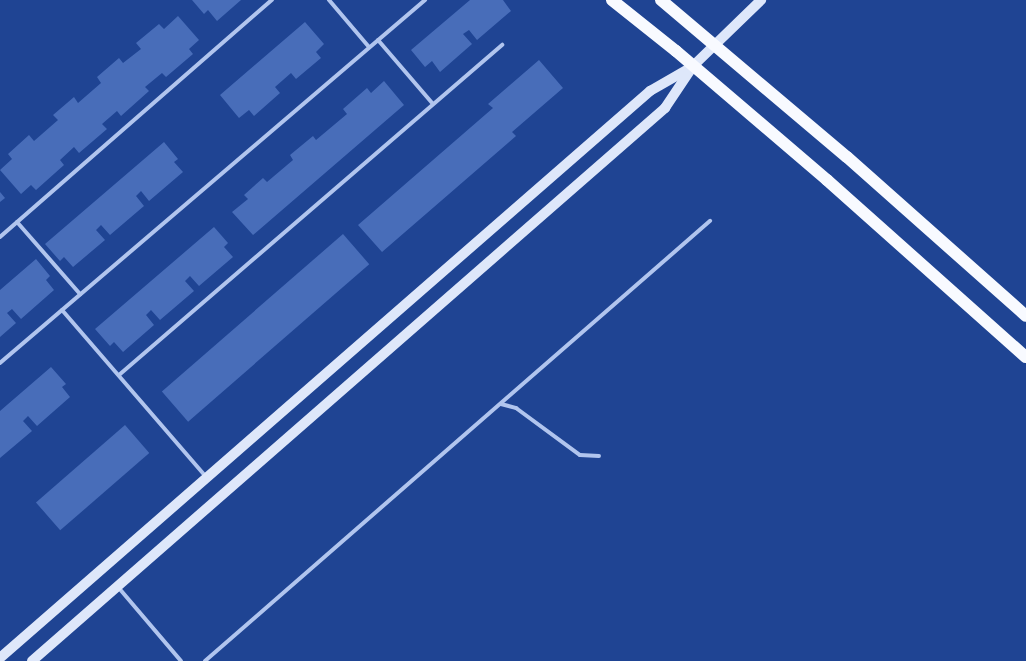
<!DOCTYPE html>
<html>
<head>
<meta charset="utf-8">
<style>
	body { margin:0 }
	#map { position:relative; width:1026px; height:661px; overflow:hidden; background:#1f4493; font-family:Karla,sans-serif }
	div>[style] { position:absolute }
	.building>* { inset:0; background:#486db9; transform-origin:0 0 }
	.lane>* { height:4px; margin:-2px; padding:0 2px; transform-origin:2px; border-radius:2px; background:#b1c5ee }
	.secondary>* { height:10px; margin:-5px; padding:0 5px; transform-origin:5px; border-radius:5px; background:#dee7fa }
	.primary>* { height:12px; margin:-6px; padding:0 6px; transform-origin:6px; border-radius:6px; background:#f8faff }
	span { translate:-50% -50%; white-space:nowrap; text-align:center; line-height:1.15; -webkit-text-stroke:5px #1f4493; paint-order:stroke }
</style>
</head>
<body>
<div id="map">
	<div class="building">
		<i style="clip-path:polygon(192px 0,241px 0,217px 21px,208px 10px,204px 14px)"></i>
		<i style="clip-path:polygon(470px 0,503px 0,511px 11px,477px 40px,469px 30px,463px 34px,472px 44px,440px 72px,432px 61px,425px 67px,411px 50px)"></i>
		<i style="clip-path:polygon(178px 16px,199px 40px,189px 49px,193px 54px,166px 77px,162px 73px,145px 87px,149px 91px,121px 116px,117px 111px,102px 124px,107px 129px,79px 153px,74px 147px,60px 160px,64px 165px,36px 190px,31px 185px,21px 194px,0 170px,12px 159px,8px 154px,29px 135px,34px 141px,58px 120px,53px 115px,74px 97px,78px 103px,101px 83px,97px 77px,119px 58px,123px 63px,141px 49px,136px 43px,159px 24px,164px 29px)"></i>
		<i style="clip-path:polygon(305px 22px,324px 44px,316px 52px,321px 58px,296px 79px,291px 73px,275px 87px,280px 93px,254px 116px,249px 110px,239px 118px,220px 95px)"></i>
		<i style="clip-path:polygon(539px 60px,563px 88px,512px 132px,516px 136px,382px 252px,358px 225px,493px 108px,488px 104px)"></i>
		<i style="clip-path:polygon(384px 81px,404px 105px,253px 235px,232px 212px,248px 199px,244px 195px,263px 178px,267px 182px,293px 160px,290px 155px,313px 136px,316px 140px,347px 114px,343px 109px,367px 88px,371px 93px)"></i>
		<i style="clip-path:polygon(164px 142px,178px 159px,174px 162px,183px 172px,149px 201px,141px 191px,136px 196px,144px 206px,110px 235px,101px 225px,96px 230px,105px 240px,73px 267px,64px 257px,60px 261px,45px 244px)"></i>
		<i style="clip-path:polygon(0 192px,5px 198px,0 202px)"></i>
		<i style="clip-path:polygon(214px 227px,228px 243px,224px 247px,233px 257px,199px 286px,190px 276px,185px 281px,194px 291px,160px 320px,151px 310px,146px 315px,154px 325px,123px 352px,114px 342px,110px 346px,95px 329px)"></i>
		<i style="left:343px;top:234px;width:40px;height:240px;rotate:49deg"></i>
		<i style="clip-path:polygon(36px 259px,50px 276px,46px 280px,54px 290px,21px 319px,12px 309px,7px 313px,16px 323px,0 337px,0 290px)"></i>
		<i style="clip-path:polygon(51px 367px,66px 384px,62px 387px,70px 397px,37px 426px,28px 416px,23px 421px,32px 431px,0 458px,0 411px)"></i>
		<i style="left:125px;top:425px;width:37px;height:118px;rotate:49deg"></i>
	</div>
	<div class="lane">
		<i style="left:329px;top:0;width:62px;rotate:49.6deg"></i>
		<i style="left:378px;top:40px;width:84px;rotate:49.3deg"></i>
		<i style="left:17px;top:222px;width:96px;rotate:48.8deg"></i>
		<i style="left:0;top:237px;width:361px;rotate:-41.1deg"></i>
		<i style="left:62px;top:310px;width:222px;rotate:49.2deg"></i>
		<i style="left:0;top:363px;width:559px;rotate:-40.5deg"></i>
		<i style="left:119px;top:375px;width:506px;rotate:-40.75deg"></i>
		<i style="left:501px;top:404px;width:16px;rotate:15deg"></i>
		<i style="left:516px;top:408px;width:79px;rotate:36.3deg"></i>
		<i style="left:580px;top:455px;width:19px;rotate:3deg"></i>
		<i style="left:118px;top:587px;width:97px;rotate:49.6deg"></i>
		<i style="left:205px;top:661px;width:670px;rotate:-41.07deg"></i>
	</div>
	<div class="secondary">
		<i style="left:0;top:658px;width:863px;rotate:-41.1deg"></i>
		<i style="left:650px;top:91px;width:46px;rotate:-29.9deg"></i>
		<i style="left:32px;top:661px;width:841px;rotate:-41.14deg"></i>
		<i style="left:665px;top:108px;width:50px;rotate:-56.3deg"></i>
		<i style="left:693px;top:66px;width:95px;rotate:-44.1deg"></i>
	</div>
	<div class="primary">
		<i style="left:612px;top:0;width:82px;rotate:38.6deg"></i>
		<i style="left:676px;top:51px;width:199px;rotate:40.5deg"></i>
		<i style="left:827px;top:180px;width:266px;rotate:41.7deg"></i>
		<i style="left:661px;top:0;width:243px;rotate:40.2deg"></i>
		<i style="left:847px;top:157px;width:239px;rotate:41.6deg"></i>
	</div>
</div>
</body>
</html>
